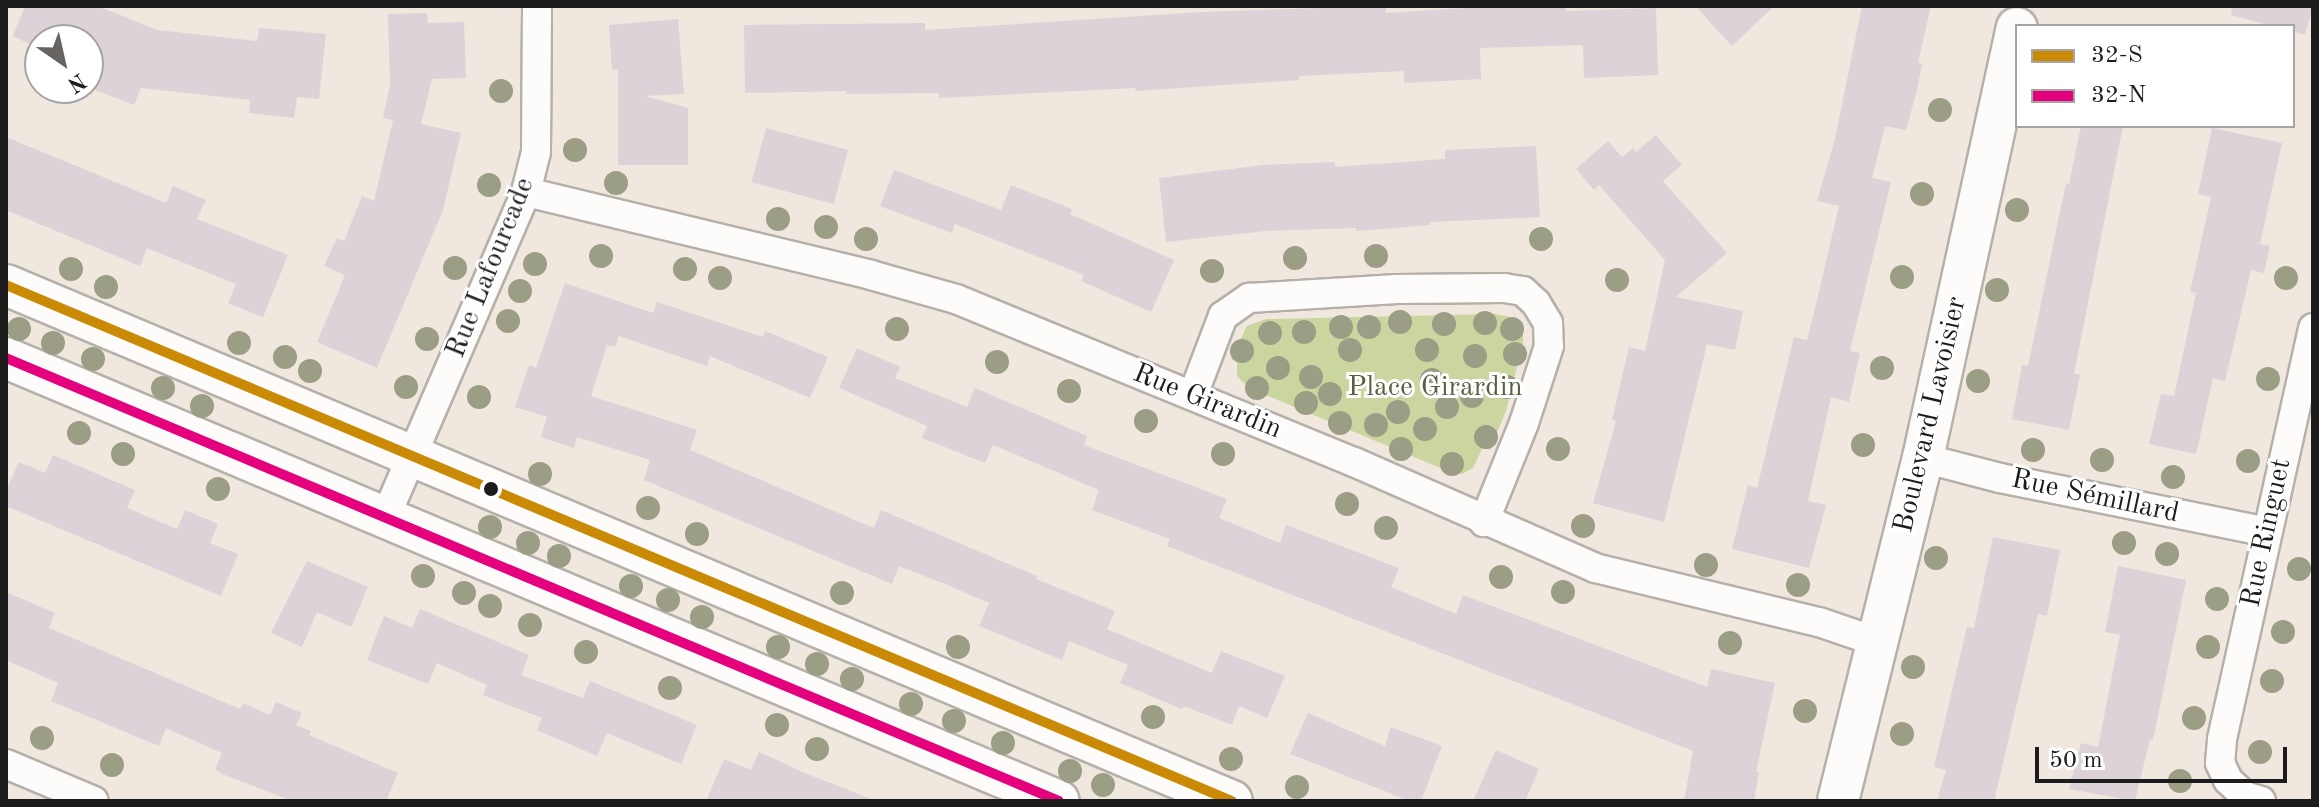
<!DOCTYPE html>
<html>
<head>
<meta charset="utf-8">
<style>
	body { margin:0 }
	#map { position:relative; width:2319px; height:807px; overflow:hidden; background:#f0e8de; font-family:"Old Standard TT",serif }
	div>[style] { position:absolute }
	.green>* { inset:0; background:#cad59f }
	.building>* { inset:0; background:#dcd2d7; transform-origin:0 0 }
	.roads { filter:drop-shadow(2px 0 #b5b0aa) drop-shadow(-2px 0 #b5b0aa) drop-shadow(0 2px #b5b0aa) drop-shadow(0 -2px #b5b0aa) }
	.street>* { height:28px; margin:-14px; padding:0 14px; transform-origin:14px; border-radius:14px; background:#fdfcfa }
	.secondary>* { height:40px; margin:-20px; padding:0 20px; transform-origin:20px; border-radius:20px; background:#fdfcfa }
	.bus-1>* { height:10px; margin:-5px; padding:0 5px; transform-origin:5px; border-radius:5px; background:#cb8a06 }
	.bus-2>* { height:10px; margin:-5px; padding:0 5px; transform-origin:5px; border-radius:5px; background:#e5007d }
	.trees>* { width:24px; height:24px; margin:-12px; border-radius:50%; background:#9b9d85 }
	.dots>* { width:22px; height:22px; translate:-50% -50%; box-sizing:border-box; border:4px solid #fff; border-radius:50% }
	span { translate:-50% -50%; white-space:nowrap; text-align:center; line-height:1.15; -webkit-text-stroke:6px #fff; paint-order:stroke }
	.street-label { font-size:28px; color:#1c1c1c }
	.park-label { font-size:28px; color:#55603c }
	.frame { position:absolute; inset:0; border:8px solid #1c1c1c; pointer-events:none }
	.legend { position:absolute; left:2015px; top:24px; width:280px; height:104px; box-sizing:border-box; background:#fff; border:2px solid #a4a4a4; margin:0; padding:10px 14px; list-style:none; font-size:24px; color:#1c1c1c }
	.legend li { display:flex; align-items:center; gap:16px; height:40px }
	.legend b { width:40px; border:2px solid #a4a4a4 }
	.north { position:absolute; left:24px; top:24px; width:80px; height:80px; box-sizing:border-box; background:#fff; border:2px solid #a4a4a4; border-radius:50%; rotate:146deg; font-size:22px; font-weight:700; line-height:32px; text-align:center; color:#1c1c1c }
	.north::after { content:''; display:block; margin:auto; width:28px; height:36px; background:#666360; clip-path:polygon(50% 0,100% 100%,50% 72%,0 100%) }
	.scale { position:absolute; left:2035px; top:747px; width:252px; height:36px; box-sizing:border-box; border:4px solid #1c1c1c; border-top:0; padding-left:10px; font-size:24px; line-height:28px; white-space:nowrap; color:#1c1c1c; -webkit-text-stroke:6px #fff; paint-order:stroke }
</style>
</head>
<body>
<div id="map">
	<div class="green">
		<i style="clip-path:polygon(1495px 314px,1515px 318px,1523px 328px,1523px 342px,1506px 411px,1490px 450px,1483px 447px,1473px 468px,1462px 474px,1450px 472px,1249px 388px,1237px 376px,1237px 362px,1231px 359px,1247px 326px,1266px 319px)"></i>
	</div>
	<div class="building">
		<i style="clip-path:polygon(25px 6px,98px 6px,157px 30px,257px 41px,259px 28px,326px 34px,319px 99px,297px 97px,294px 118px,249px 113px,250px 100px,141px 88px,134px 105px,88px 87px,88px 40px,40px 40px,40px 49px,13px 36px)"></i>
		<i style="clip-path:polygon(1375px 6px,1386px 6px,1386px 13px,1497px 6px,1566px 6px,1566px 11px,1656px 8px,1658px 75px,1584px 78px,1583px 45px,1480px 48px,1481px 79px,1404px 83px,1404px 71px,1299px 76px,1299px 80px,1136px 91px,1135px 88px,939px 98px,939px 93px,846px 94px,846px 91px,745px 93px,744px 25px,925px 23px,925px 30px,1203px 12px)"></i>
		<i style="clip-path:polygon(1695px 6px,1774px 6px,1732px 46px)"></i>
		<i style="clip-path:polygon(1862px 6px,1931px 6px,1918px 63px,1922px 64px,1917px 90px,1906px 130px,1885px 126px,1872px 178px,1891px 182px,1850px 351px,1860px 353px,1849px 402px,1831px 397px,1808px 501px,1826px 505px,1809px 568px,1732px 549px,1748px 485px,1757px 488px,1794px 337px,1807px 340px,1818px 296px,1839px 206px,1817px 201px,1835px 139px)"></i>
		<i style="clip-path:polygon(2232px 6px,2313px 6px,2305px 35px,2293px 31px,2293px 26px,2272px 26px,2231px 15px)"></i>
		<i style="clip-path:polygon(427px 13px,428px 23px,464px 22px,466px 78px,432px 79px,421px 124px,461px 133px,443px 210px,377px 368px,317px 342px,345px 275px,324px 266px,337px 238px,344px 241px,362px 196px,374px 201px,393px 120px,383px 118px,390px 85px,388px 14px)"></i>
		<i style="clip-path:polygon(678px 19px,684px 94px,645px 96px,688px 108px,688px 165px,618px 165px,618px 69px,612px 70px,609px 25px)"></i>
		<i style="clip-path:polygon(2081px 126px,2123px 126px,2074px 374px,2080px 375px,2069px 430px,2012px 419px,2022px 365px,2028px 366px,2066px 183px,2069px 184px)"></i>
		<i style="left:766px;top:128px;width:85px;height:56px;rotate:15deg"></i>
		<i style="clip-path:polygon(2212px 128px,2282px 143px,2260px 244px,2270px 246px,2264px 273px,2251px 270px,2225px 381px,2213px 378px,2196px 454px,2149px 444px,2161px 394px,2174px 396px,2196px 293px,2190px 292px,2211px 197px,2198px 194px)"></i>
		<i style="clip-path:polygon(1656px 135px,1682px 165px,1663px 181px,1727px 253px,1676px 297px,1743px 311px,1735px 350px,1707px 344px,1664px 522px,1593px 503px,1616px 421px,1612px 420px,1629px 347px,1645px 351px,1665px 260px,1599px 185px,1594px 190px,1576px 169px,1608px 141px,1622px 157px,1633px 148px,1636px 152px)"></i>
		<i style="clip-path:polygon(6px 137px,166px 203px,173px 186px,206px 200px,197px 219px,288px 255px,263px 317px,228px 303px,236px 284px,147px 248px,140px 266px,6px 210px)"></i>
		<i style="clip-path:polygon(1536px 146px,1540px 217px,1430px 222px,1430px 225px,1356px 231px,1356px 228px,1266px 231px,1166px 242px,1159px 178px,1263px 165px,1335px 162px,1335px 167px,1445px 159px,1445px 150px)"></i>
		<i style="clip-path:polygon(894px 170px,1001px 210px,1011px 185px,1072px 209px,1070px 214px,1174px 260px,1151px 312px,1081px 281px,1084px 275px,955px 224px,952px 233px,880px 206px)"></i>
		<i style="clip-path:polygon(565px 283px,653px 313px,657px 302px,763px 337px,765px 331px,828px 357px,810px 398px,710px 356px,707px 366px,619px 336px,615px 347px,607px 345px,591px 396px,697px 430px,690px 450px,874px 528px,881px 510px,1037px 576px,1036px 579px,1115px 611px,1107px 629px,1212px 673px,1221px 651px,1285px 676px,1267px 718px,1239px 706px,1232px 725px,1184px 706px,1182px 709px,1120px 683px,1128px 665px,1069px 641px,1062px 660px,979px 626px,989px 603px,950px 586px,899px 566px,892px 584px,644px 480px,650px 460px,577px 437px,574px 448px,541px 437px,547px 417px,515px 407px,529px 365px,536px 368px)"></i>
		<i style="clip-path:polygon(857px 348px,900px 367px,895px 378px,967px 407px,975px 388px,1087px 436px,1084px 445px,1227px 499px,1219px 518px,1280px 543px,1286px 525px,1399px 568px,1391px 587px,1456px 614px,1463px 595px,1707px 687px,1711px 669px,1775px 683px,1756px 772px,1759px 772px,1754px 801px,1684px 801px,1693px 751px,1167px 546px,1170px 539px,1092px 510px,1099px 490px,993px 445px,985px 463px,922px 438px,927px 426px,839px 388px)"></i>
		<i style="clip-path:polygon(53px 455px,135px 490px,127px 508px,177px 529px,185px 510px,218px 524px,210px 543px,238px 554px,221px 596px,6px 506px,6px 490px,19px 462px,45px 473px)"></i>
		<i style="clip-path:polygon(1993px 537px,2060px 550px,2047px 616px,2038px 614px,1994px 801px,1937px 801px,1946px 770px,1934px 767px,1967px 627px,1974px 628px)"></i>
		<i style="clip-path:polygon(307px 561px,368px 587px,351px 627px,317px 612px,302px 647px,271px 633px)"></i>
		<i style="clip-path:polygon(2118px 566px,2186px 580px,2153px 740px,2150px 739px,2135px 801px,2069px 789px,2081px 743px,2098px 747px,2120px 635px,2105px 632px)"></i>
		<i style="clip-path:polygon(6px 592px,55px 613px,49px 628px,240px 709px,243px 703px,270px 715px,276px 702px,302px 713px,296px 725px,311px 731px,309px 735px,398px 773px,386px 801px,292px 801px,222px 774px,215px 769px,222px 753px,166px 728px,159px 746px,51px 701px,58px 683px,6px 660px)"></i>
		<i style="clip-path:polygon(420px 609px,529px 655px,521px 675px,583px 698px,590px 681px,697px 725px,681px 764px,607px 733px,597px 756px,537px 730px,542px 718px,483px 695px,487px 685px,437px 663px,428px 684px,367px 660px,384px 616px,412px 628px)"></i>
		<i style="clip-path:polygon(1308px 713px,1385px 746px,1391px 727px,1442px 746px,1421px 801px,1410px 801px,1290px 754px)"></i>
		<i style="clip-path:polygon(1496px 750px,1539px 769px,1525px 801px,1473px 801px)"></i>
		<i style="clip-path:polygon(759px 752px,805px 773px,876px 801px,706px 801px,724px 759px,751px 770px)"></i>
	</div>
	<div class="roads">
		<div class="street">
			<i style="left:526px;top:192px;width:355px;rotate:13.5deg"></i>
			<i style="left:871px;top:275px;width:88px;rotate:15.8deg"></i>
			<i style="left:956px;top:299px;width:430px;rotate:22.3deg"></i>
			<i style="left:1354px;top:462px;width:263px;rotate:23.7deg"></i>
			<i style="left:1595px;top:568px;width:230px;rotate:13.6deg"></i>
			<i style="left:1819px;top:622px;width:61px;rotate:19deg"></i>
			<i style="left:1193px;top:395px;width:85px;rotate:-69.2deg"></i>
			<i style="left:1223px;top:316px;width:32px;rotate:-35deg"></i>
			<i style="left:1249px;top:298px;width:148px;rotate:-3.5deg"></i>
			<i style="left:1397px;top:289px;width:107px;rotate:-0.5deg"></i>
			<i style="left:1504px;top:288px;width:19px;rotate:9deg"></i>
			<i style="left:1523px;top:291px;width:18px;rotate:43deg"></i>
			<i style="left:1536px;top:303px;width:23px;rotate:59deg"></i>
			<i style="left:1548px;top:323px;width:23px;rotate:88deg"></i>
			<i style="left:1549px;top:346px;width:81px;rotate:108deg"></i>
			<i style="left:1524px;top:423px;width:107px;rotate:112deg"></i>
			<i style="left:1923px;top:458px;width:80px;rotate:14.6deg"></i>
			<i style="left:2000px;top:478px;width:272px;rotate:11.4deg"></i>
			<i style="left:385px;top:518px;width:355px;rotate:-66.6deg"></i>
			<i style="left:526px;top:192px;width:41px;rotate:-76deg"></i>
			<i style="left:536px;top:152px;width:146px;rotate:-89.6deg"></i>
			<i style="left:6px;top:764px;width:95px;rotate:22.8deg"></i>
			<i style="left:2261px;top:801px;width:17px;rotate:-163deg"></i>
			<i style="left:2245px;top:796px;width:23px;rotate:-137deg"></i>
			<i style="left:2228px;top:780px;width:19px;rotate:-115deg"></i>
			<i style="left:2220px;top:763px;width:24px;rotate:-85deg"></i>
			<i style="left:2222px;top:739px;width:421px;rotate:-77.5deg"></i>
		</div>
		<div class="secondary">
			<i style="left:6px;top:285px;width:1330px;rotate:22.83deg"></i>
			<i style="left:6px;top:358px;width:1142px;rotate:22.82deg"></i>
			<i style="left:1838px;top:801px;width:353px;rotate:-76.1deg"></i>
			<i style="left:1923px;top:458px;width:440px;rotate:-77.7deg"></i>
		</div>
	</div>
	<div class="bus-1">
		<i style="left:6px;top:285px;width:1330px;rotate:22.83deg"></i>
	</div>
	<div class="bus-2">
		<i style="left:6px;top:358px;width:1142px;rotate:22.82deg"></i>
	</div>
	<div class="trees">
		<i style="left:501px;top:91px"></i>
		<i style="left:1940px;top:110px"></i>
		<i style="left:575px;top:150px"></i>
		<i style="left:616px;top:183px"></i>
		<i style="left:489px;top:185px"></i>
		<i style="left:1922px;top:194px"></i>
		<i style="left:2017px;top:210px"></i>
		<i style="left:778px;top:219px"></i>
		<i style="left:826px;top:227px"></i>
		<i style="left:866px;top:239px"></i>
		<i style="left:1541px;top:239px"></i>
		<i style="left:601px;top:256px"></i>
		<i style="left:1376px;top:256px"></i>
		<i style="left:1295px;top:258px"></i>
		<i style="left:535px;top:264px"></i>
		<i style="left:455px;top:268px"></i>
		<i style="left:71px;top:269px"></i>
		<i style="left:685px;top:269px"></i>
		<i style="left:1212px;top:271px"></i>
		<i style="left:1902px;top:277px"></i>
		<i style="left:720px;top:278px"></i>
		<i style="left:2286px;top:278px"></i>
		<i style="left:1617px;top:280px"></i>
		<i style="left:106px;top:287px"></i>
		<i style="left:1997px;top:290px"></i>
		<i style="left:520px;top:291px"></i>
		<i style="left:508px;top:321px"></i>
		<i style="left:1400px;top:322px"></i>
		<i style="left:1485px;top:323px"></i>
		<i style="left:1444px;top:324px"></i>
		<i style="left:1341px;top:327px"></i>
		<i style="left:1369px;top:327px"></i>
		<i style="left:19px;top:329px"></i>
		<i style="left:897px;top:329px"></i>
		<i style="left:1512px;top:329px"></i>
		<i style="left:1304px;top:332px"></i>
		<i style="left:1270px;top:333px"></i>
		<i style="left:427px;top:339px"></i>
		<i style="left:53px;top:343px"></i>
		<i style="left:239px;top:343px"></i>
		<i style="left:1350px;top:350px"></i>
		<i style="left:1427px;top:350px"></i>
		<i style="left:1242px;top:351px"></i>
		<i style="left:1515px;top:354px"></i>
		<i style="left:1475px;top:356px"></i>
		<i style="left:285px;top:357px"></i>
		<i style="left:93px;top:359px"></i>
		<i style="left:997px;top:362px"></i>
		<i style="left:1278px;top:368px"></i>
		<i style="left:1882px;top:368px"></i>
		<i style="left:310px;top:371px"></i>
		<i style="left:1311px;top:377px"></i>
		<i style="left:2268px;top:379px"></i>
		<i style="left:1432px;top:380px"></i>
		<i style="left:1978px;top:381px"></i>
		<i style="left:406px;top:387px"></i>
		<i style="left:1507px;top:387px"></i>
		<i style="left:163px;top:388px"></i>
		<i style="left:1257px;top:388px"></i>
		<i style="left:1069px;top:391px"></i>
		<i style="left:1330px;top:394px"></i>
		<i style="left:1472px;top:396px"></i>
		<i style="left:479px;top:397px"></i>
		<i style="left:1306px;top:403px"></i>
		<i style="left:202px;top:406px"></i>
		<i style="left:1447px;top:407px"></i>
		<i style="left:1398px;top:412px"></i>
		<i style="left:1146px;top:421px"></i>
		<i style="left:1340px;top:423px"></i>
		<i style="left:1376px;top:425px"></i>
		<i style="left:1425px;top:429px"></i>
		<i style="left:79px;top:433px"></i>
		<i style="left:1486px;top:437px"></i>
		<i style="left:1863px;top:445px"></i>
		<i style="left:1401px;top:449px"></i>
		<i style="left:1558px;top:449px"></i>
		<i style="left:2033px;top:450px"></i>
		<i style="left:123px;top:454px"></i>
		<i style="left:1223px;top:454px"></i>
		<i style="left:2102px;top:460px"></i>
		<i style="left:2248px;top:461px"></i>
		<i style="left:1452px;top:464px"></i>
		<i style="left:540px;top:474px"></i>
		<i style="left:2173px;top:477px"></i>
		<i style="left:218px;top:489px"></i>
		<i style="left:1347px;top:504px"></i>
		<i style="left:648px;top:508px"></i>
		<i style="left:1583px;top:526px"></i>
		<i style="left:490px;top:527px"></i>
		<i style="left:1386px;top:528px"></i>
		<i style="left:697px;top:534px"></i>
		<i style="left:528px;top:543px"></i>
		<i style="left:2124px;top:543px"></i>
		<i style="left:2167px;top:554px"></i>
		<i style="left:559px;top:556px"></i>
		<i style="left:1936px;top:558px"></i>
		<i style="left:1706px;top:565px"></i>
		<i style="left:2299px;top:569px"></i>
		<i style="left:423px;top:576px"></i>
		<i style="left:1501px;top:577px"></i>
		<i style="left:1798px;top:585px"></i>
		<i style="left:631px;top:586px"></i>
		<i style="left:1563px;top:592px"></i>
		<i style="left:464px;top:593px"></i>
		<i style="left:842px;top:593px"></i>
		<i style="left:2217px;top:599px"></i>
		<i style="left:668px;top:600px"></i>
		<i style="left:490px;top:606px"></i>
		<i style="left:702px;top:617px"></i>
		<i style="left:530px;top:625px"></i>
		<i style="left:2283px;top:632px"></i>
		<i style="left:1730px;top:643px"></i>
		<i style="left:778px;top:647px"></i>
		<i style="left:958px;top:647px"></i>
		<i style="left:2208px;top:647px"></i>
		<i style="left:586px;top:652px"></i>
		<i style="left:817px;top:664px"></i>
		<i style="left:1913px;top:667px"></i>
		<i style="left:852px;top:679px"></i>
		<i style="left:2272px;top:681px"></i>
		<i style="left:670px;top:688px"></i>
		<i style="left:911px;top:704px"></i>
		<i style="left:1805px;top:711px"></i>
		<i style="left:1153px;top:717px"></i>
		<i style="left:2194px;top:718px"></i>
		<i style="left:954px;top:721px"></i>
		<i style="left:777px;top:725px"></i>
		<i style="left:1902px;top:734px"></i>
		<i style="left:42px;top:738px"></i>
		<i style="left:1003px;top:743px"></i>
		<i style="left:817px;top:749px"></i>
		<i style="left:2260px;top:752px"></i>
		<i style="left:1231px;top:759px"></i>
		<i style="left:112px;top:765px"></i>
		<i style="left:1070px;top:771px"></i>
		<i style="left:2180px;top:781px"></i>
		<i style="left:1103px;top:785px"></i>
		<i style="left:1297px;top:787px"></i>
	</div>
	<div class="dots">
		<i style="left:491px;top:489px;background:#1c1c1c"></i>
	</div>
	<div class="street-label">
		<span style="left:491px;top:268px;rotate:-68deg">Rue Lafourcade</span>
		<span style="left:1207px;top:402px;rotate:22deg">Rue Girardin</span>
		<span style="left:1931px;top:415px;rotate:-77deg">Boulevard Lavoisier</span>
		<span style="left:2095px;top:497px;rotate:12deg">Rue Sémillard</span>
		<span style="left:2267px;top:533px;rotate:-78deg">Rue Ringuet</span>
	</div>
	<div class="park-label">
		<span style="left:1435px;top:388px">Place Girardin</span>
	</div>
	<div class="frame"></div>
	<ul class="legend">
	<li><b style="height:10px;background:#cb8a06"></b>32-S</li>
	<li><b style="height:10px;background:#e5007d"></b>32-N</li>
	</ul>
	<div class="north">N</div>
	<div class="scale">50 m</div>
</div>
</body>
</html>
